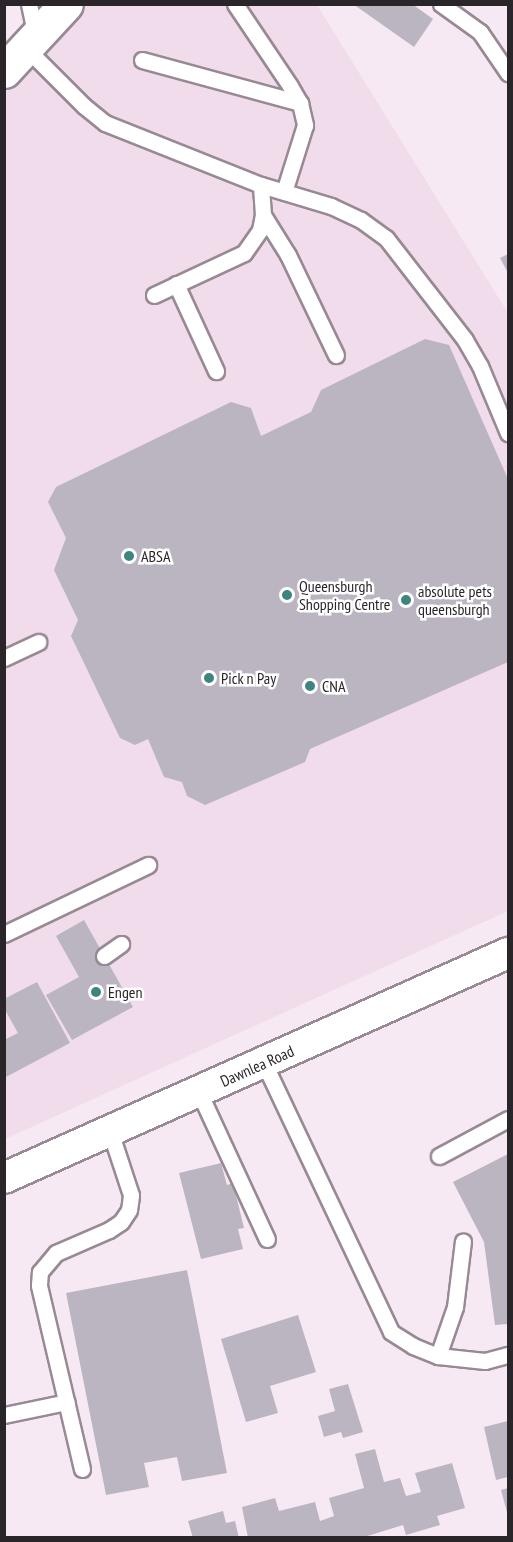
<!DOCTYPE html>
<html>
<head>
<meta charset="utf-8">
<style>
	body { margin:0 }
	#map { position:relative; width:513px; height:1542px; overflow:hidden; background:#f7e9f3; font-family:"PT Sans Narrow",sans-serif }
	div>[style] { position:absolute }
	.built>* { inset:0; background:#f1dceb }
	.building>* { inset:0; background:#bbb5c2 }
	.roads { filter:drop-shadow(2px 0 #978a94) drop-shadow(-2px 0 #978a94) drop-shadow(0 2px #978a94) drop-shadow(0 -2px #978a94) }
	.service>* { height:15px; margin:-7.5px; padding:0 7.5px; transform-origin:7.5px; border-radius:7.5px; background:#fff }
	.minor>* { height:30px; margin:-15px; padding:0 15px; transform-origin:15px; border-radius:15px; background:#fff }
	.tertiary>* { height:33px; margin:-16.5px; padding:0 16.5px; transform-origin:16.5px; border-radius:16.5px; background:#fff }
	.dots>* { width:16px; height:16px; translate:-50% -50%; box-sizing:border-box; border:3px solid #fff; border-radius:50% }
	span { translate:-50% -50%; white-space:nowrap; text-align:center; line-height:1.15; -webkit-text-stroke:5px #fff; paint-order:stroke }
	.poi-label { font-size:16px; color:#2a2529 }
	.left { translate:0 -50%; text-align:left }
	.street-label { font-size:16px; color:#2a2529 }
	.frame { position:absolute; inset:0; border:6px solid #2a2529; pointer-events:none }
</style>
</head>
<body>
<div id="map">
	<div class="built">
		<i style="clip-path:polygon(84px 5px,317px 5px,508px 313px,508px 911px,5px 1139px,4px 91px)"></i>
	</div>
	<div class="building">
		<i style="clip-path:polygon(353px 4px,412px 4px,433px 19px,414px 47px)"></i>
		<i style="clip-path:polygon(508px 254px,508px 273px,500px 258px)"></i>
		<i style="clip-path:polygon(425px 339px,449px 345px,508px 479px,508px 662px,310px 749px,305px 762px,205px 805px,187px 796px,182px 782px,164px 777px,148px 739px,135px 745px,120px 738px,71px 636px,78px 620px,54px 570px,66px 538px,48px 502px,56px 487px,231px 402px,251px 408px,261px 436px,311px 412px,321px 390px)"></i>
		<i style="clip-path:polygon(84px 920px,133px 1007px,72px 1040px,46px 995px,79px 977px,56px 936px)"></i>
		<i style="clip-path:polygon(37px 982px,70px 1043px,4px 1078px,4px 1040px,18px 1033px,4px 1008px,4px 999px)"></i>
		<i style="clip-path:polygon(508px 1154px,508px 1324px,495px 1325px,484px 1242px,453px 1182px)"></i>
		<i style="clip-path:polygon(221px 1163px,227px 1185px,233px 1183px,244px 1228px,238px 1229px,243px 1249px,201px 1259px,179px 1173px)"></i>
		<i style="clip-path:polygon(187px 1270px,227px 1473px,182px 1481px,177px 1457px,144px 1463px,149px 1487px,106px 1495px,66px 1293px)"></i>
		<i style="clip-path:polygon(298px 1315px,316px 1372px,270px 1386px,278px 1413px,246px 1422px,221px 1339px)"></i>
		<i style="clip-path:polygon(348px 1384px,363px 1432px,343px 1438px,341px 1432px,324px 1437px,318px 1416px,335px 1411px,329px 1389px)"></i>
		<i style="clip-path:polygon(508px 1421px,508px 1477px,496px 1480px,484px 1427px)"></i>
		<i style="clip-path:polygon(375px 1449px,384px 1482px,400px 1478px,406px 1496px,421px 1492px,415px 1473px,452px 1463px,465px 1508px,437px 1516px,440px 1525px,406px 1535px,403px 1525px,361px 1538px,248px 1538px,242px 1507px,275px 1498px,279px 1511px,315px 1502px,320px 1521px,334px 1516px,329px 1498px,364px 1488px,355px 1454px)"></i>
		<i style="clip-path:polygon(508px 1488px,508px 1516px,501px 1490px)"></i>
		<i style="clip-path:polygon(223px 1511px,226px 1523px,235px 1521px,239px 1538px,193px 1538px,188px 1521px)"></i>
	</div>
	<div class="roads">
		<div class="service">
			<i style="left:29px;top:4px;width:35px;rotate:78deg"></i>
			<i style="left:235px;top:4px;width:99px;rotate:56.1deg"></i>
			<i style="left:290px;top:86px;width:20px;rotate:60deg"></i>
			<i style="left:300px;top:103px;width:23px;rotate:77deg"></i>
			<i style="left:305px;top:125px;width:70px;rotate:107.4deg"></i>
			<i style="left:441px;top:4px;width:48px;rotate:35.7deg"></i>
			<i style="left:480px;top:32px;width:50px;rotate:55.7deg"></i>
			<i style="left:26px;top:48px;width:82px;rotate:45deg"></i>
			<i style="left:84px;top:106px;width:27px;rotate:39deg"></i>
			<i style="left:105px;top:123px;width:168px;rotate:21.7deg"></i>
			<i style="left:261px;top:185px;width:73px;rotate:16.7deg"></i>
			<i style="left:331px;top:206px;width:33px;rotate:25deg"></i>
			<i style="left:361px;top:220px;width:31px;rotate:36deg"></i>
			<i style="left:386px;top:238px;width:129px;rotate:52.2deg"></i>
			<i style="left:465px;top:340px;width:30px;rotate:60deg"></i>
			<i style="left:480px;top:366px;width:73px;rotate:67.3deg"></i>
			<i style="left:142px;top:60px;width:164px;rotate:15.2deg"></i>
			<i style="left:263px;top:215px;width:47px;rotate:58deg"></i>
			<i style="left:288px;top:255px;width:111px;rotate:64.4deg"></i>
			<i style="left:176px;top:284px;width:96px;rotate:65.3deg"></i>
			<i style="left:154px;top:295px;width:99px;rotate:-25deg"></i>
			<i style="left:244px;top:253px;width:28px;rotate:-55deg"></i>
			<i style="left:260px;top:230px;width:15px;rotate:-79deg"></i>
			<i style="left:263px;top:215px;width:30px;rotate:-94deg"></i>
			<i style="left:4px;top:658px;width:38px;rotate:-25deg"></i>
			<i style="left:4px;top:934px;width:160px;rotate:-25.6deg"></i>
			<i style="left:104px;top:956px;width:21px;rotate:-35deg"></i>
			<i style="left:264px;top:1063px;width:297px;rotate:64.7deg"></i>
			<i style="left:391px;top:1332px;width:26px;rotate:32deg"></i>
			<i style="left:413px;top:1346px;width:27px;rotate:22deg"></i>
			<i style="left:438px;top:1356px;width:47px;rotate:6.1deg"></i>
			<i style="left:485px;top:1361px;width:24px;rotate:-15deg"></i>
			<i style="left:199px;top:1092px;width:162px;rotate:65.2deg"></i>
			<i style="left:439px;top:1156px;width:78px;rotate:-28.2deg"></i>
			<i style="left:438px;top:1356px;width:52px;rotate:-70.9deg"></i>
			<i style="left:455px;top:1307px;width:66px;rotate:-83.1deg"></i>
			<i style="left:4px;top:1415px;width:64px;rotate:-11.7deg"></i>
			<i style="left:82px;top:1469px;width:189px;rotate:-103.2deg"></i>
			<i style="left:39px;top:1285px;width:13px;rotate:-86deg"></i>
			<i style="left:40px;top:1272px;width:25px;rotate:-50deg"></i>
			<i style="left:56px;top:1253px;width:58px;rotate:-23.5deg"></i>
			<i style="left:109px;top:1230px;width:14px;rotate:-34deg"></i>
			<i style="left:121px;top:1222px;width:14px;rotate:-56deg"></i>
			<i style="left:129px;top:1210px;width:15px;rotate:-82deg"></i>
			<i style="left:131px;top:1195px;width:67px;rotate:-108.2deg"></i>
		</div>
		<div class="minor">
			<i style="left:4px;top:1178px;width:552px;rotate:-24.06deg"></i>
		</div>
		<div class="tertiary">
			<i style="left:4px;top:71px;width:91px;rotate:-47.2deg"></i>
		</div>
	</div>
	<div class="dots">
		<i style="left:129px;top:556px;background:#3d8580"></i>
		<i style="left:287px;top:595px;background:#3d8580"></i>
		<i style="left:406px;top:600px;background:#3d8580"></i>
		<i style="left:209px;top:678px;background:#3d8580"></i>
		<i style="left:310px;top:686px;background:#3d8580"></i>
		<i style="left:96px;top:992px;background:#3d8580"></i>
	</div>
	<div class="poi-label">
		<span class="left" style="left:141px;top:556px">ABSA</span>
		<span class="left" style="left:299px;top:595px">Queensburgh<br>Shopping Centre</span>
		<span class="left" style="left:418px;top:600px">absolute pets<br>queensburgh</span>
		<span class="left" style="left:221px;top:678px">Pick n Pay</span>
		<span class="left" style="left:322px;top:686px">CNA</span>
		<span class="left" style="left:108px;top:992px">Engen</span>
	</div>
	<div class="street-label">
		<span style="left:257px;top:1066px;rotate:-24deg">Dawnlea Road</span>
	</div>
	<div class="frame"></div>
</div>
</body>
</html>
